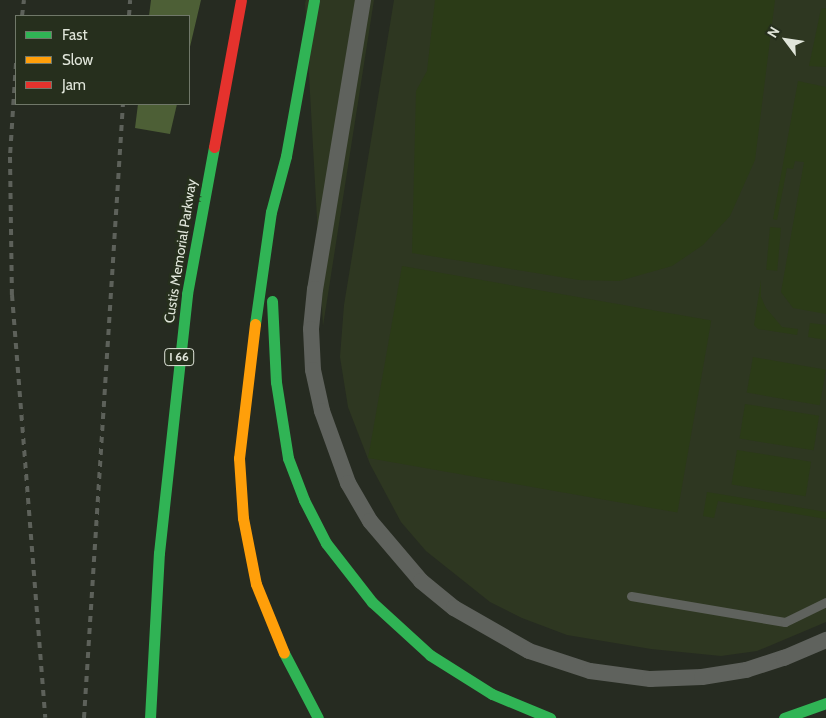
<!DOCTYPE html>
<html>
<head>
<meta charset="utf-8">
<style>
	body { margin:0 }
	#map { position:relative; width:826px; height:718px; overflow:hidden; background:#262b21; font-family:Cabin,sans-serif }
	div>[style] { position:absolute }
	.built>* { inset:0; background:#2e3721 }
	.green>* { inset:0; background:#2b3b17; transform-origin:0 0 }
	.forest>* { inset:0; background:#4d5f36 }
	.lane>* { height:9px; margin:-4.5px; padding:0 4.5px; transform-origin:4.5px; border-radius:4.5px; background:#5f625d }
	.street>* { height:16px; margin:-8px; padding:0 8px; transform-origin:8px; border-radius:8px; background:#5f625d }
	.fast>* { height:11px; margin:-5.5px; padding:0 5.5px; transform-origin:5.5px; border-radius:5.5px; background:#30b455 }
	.slow>* { height:11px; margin:-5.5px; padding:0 5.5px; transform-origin:5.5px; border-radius:5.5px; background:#ff9f0a }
	.jam>* { height:11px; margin:-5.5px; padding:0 5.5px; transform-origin:5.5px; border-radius:5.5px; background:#e5322d }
	.rail>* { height:4px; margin-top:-2px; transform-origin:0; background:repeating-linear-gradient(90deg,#5d615a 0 6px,transparent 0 12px) }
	span { translate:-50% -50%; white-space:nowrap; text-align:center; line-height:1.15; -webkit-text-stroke:5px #262f1d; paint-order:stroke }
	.shield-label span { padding:1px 4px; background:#262f1d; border:1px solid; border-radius:4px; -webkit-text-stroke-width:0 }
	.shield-label { font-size:12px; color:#e0e5da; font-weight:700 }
	.street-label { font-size:14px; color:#e0e5da }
	.legend { position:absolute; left:15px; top:15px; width:175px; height:90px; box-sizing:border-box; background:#262f1d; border:1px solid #707869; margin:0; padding:6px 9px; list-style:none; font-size:15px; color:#e0e5da }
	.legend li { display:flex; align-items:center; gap:10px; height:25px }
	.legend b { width:25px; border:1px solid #707869 }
	.north { position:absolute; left:761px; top:15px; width:50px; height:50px; -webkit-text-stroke:4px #262f1d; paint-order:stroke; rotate:301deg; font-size:14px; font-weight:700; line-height:20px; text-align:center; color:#e0e5da }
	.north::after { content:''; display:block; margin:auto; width:18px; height:22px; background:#e0e5da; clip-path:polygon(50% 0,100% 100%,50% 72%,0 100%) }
</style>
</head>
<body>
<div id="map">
	<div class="built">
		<i style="clip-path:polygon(306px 0,374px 0,323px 326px,305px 3px)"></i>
		<i style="clip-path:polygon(394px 0,826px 0,826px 622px,757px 651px,721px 656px,651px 649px,567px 635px,522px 618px,490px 602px,426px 551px,401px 522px,370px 464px,348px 407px,340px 357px,344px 305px)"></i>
	</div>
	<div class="green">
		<i style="clip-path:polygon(435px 0,775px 0,755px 160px,730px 216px,703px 245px,672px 266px,619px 281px,579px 280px,412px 253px,416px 91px,427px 71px)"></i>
		<i style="clip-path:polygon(826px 8px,826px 67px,809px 66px,821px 9px)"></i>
		<i style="clip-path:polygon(798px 81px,826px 87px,826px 314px,793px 308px,781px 292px,804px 162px,795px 161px,793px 169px,787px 168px,777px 220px,773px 219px)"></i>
		<i style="left:770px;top:227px;width:11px;height:43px;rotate:5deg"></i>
		<i style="left:402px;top:266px;width:314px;height:195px;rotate:10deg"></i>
		<i style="clip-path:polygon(761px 280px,761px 297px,766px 308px,782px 327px,798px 329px,797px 335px,758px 329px,754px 325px)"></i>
		<i style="clip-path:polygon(810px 323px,826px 325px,826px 340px,808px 337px)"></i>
		<i style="left:753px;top:357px;width:74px;height:36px;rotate:10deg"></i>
		<i style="left:745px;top:404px;width:75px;height:35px;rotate:9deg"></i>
		<i style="left:737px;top:450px;width:75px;height:35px;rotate:9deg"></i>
		<i style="clip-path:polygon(707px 492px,826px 512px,826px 519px,718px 501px,714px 518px,703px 516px)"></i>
	</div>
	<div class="forest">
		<i style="clip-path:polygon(151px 0,201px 0,189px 51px,189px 16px,149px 16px)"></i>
		<i style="clip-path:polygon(138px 104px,177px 104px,170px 134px,135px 128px)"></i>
	</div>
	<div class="lane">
		<i style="left:631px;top:596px;width:156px;rotate:9.6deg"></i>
		<i style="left:785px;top:622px;width:46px;rotate:-26deg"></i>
	</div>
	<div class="street">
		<i style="left:363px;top:0;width:293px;rotate:99.4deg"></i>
		<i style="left:315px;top:289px;width:40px;rotate:95.7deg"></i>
		<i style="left:311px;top:329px;width:41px;rotate:87.2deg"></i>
		<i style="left:313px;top:370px;width:42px;rotate:77.6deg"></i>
		<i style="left:322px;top:411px;width:77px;rotate:70.1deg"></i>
		<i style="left:348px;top:483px;width:44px;rotate:59.9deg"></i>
		<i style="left:370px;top:521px;width:79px;rotate:49.6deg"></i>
		<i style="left:421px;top:581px;width:43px;rotate:39.3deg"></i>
		<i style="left:454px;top:608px;width:86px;rotate:29.8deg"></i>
		<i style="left:529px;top:651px;width:64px;rotate:18.2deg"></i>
		<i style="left:590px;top:671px;width:61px;rotate:7.6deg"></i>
		<i style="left:650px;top:679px;width:52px;rotate:-2.2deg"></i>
		<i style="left:702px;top:677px;width:45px;rotate:-9deg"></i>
		<i style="left:746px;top:670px;width:40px;rotate:-18deg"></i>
		<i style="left:784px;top:658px;width:46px;rotate:-23.2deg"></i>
	</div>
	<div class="fast">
		<i style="left:272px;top:301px;width:81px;rotate:87.2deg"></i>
		<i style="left:276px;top:382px;width:77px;rotate:81deg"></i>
		<i style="left:288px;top:458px;width:45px;rotate:69.1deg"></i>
		<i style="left:304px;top:500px;width:48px;rotate:62.9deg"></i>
		<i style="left:326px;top:543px;width:75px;rotate:52.1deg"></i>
		<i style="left:372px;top:602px;width:79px;rotate:42.4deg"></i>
		<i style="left:430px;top:655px;width:73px;rotate:32.2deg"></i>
		<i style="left:492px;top:694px;width:63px;rotate:22.5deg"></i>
		<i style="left:255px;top:324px;width:113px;rotate:-81.9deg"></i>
		<i style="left:271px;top:212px;width:58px;rotate:-75deg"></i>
		<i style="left:286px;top:156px;width:158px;rotate:-79.8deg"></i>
		<i style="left:284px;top:653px;width:73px;rotate:62.4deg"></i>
		<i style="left:150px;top:718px;width:165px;rotate:-86.9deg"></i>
		<i style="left:159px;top:553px;width:261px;rotate:-83.8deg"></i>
		<i style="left:187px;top:294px;width:149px;rotate:-79.6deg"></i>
		<i style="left:784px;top:718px;width:45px;rotate:-19.7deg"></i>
	</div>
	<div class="slow">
		<i style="left:255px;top:324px;width:135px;rotate:96.8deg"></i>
		<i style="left:239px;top:458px;width:60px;rotate:86.2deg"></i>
		<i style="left:243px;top:518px;width:67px;rotate:78.9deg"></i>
		<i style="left:256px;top:584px;width:74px;rotate:67.9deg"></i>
	</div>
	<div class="jam">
		<i style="left:214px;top:147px;width:149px;rotate:-79.6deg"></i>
	</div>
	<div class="rail">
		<i style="left:22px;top:16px;width:16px;rotate:-83deg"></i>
		<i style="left:129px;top:16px;width:16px;rotate:-86deg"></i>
		<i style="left:16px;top:63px;width:94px;rotate:93.7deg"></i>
		<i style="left:10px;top:157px;width:138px;rotate:89.2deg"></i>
		<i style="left:12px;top:295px;width:424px;rotate:85.5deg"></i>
		<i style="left:84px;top:718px;width:615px;rotate:-86.37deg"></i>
	</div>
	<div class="shield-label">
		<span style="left:179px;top:357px">I 66</span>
	</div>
	<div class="street-label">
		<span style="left:180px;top:251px;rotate:-81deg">Custis Memorial Parkway</span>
	</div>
	<ul class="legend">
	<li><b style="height:6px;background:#30b455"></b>Fast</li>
	<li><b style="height:6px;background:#ff9f0a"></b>Slow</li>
	<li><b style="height:6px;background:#e5322d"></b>Jam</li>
	</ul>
	<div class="north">N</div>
</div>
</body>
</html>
